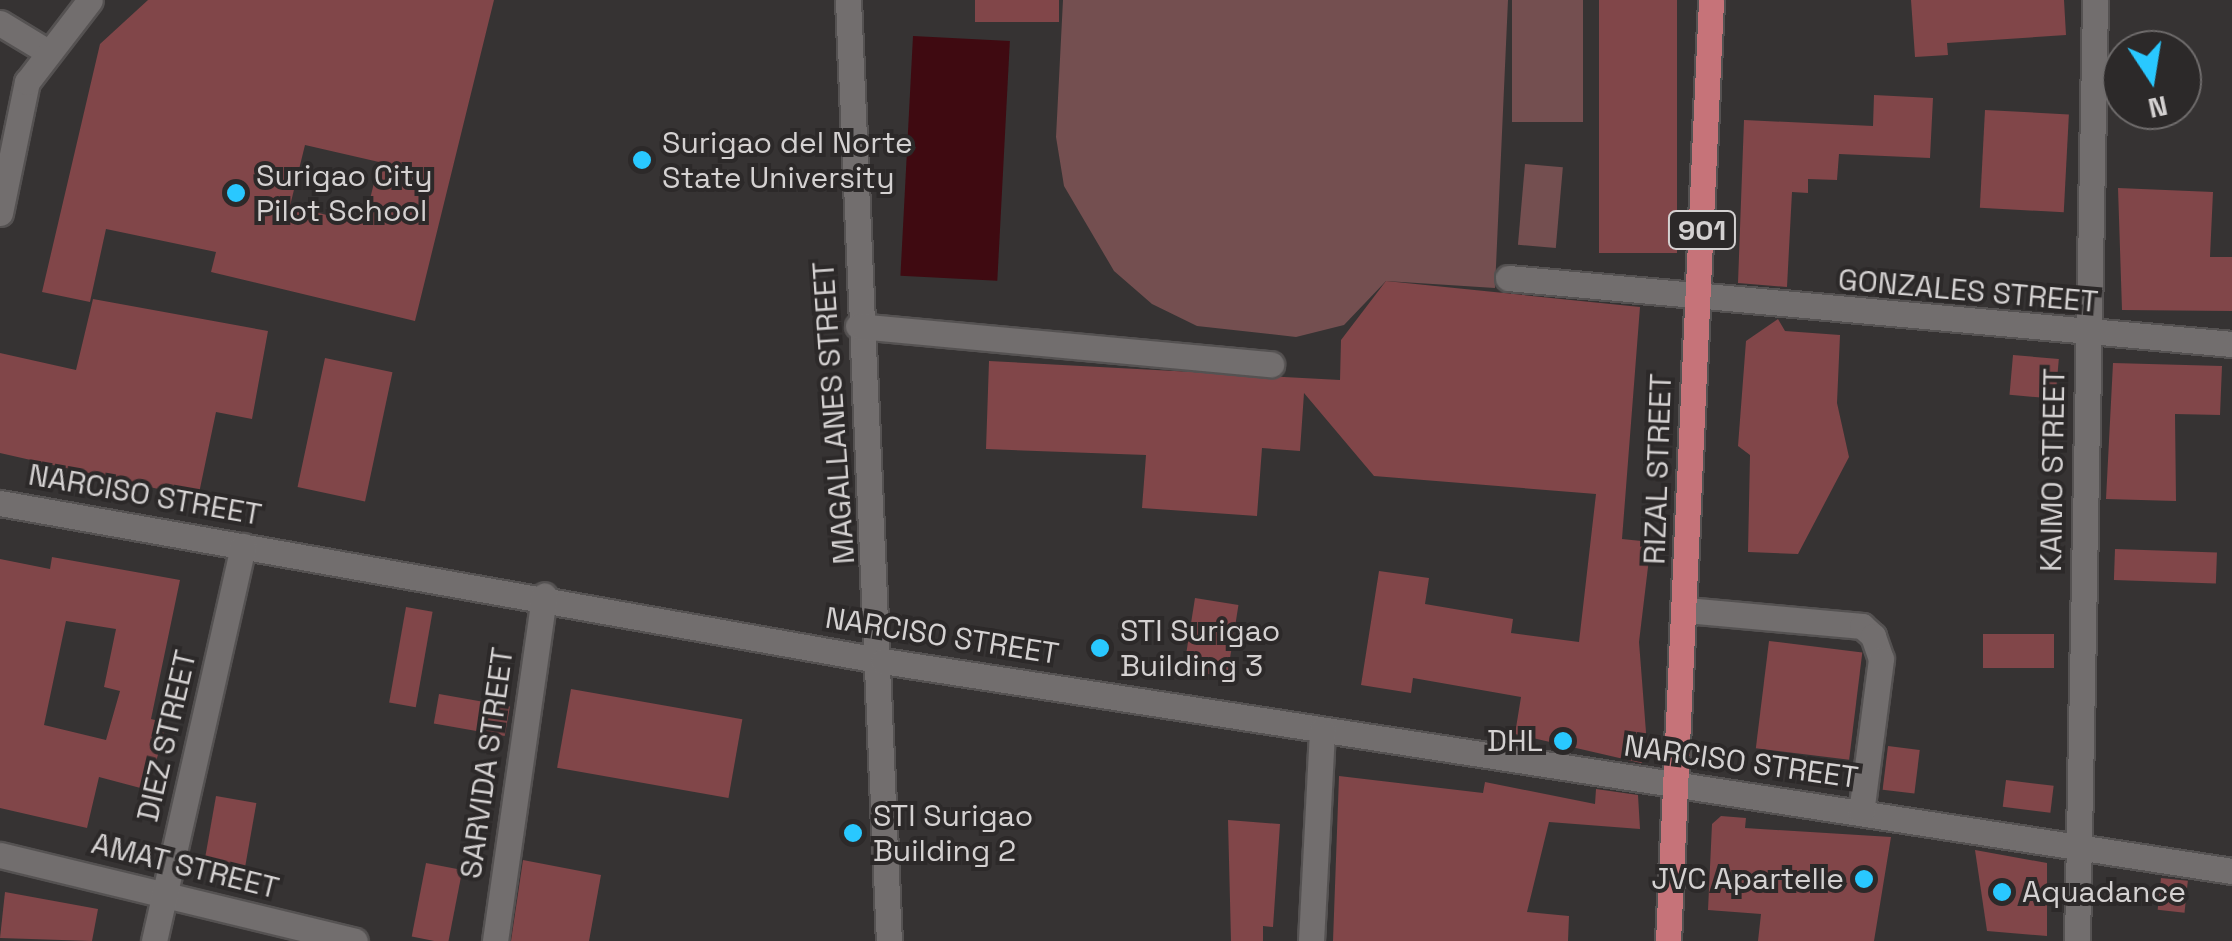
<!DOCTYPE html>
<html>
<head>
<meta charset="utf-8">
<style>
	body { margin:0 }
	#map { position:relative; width:2232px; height:941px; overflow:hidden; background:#363333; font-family:"Space Grotesk",sans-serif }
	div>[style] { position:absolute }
	.green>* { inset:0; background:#744f50; transform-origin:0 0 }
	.water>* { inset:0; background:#3f0a11; transform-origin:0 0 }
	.building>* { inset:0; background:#814649; transform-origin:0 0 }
	.roads { filter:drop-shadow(2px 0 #555252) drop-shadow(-2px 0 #555252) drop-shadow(0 2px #555252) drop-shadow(0 -2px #555252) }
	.minor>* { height:25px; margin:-12.5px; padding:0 12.5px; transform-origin:12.5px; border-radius:12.5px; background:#726e6e }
	.major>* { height:25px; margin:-12.5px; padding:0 12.5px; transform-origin:12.5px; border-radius:12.5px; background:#c67379 }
	.dots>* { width:28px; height:28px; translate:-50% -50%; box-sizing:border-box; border:5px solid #2c2929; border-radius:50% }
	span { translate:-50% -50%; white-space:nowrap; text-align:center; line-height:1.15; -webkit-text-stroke:8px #2c2929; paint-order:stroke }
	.shield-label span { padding:2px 8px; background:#2c2929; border:2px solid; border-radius:8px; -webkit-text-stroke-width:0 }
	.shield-label { font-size:28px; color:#d4d1d1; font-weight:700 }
	.poi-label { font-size:30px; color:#d4d1d1 }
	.left { translate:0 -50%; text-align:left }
	.right { translate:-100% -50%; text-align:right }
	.street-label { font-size:30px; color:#d4d1d1 }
	.north { position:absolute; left:2102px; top:30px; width:100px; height:100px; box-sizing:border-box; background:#2c2929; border:2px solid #6f6c6c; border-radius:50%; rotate:168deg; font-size:28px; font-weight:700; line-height:40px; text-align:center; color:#d4d1d1 }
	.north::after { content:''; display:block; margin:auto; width:35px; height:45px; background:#29c8ff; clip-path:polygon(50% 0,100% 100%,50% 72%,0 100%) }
</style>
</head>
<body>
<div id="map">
	<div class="green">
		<i style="clip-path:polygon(1063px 0,1508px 0,1495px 288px,1386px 281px,1344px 325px,1296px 337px,1197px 326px,1152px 304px,1114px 271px,1064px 186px,1056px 137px)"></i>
		<i style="left:1512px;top:0;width:71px;height:122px"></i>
		<i style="left:1525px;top:164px;width:38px;height:81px;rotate:5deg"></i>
	</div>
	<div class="water">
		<i style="left:913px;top:36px;width:97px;height:240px;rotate:3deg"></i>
	</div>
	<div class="building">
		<i style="clip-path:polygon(evenodd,148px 0,494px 0,415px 321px,211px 272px,216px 252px,106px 229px,90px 302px,42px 292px,100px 44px,148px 0,305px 145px,379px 162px,364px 224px,290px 206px,305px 145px)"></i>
		<i style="left:975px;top:0;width:84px;height:22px"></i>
		<i style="left:1599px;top:0;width:78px;height:253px"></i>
		<i style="clip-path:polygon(1911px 0,2064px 0,2066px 35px,1947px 43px,1948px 55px,1915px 57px)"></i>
		<i style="clip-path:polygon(1874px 95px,1933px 98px,1930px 158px,1839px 154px,1837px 180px,1808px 179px,1808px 193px,1792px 192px,1787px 287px,1738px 283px,1744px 120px,1873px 126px)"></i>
		<i style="left:1985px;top:110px;width:84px;height:98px;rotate:3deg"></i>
		<i style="clip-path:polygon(2118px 188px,2213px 192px,2210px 257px,2232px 257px,2232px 311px,2122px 310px)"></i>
		<i style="clip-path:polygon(1386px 281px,1640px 307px,1622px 539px,1651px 542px,1639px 642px,1648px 758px,1641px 763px,1515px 734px,1521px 697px,1413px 678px,1411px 693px,1361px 685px,1379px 571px,1429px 578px,1425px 604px,1513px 619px,1511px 633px,1579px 642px,1596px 494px,1374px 476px,1304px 393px,1300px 451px,1262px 448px,1257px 516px,1142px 508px,1146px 455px,986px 449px,989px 361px,1340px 380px,1341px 340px)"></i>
		<i style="clip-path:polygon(93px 299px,268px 331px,252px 419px,216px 412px,198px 498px,0 453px,0 353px,76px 370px)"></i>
		<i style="clip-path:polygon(1778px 319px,1785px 331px,1840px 335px,1837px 403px,1849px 457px,1798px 554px,1748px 552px,1750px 455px,1738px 446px,1746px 341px)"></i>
		<i style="left:2013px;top:355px;width:46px;height:40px;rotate:5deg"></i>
		<i style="left:325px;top:358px;width:69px;height:132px;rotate:12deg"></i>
		<i style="clip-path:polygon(2113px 363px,2222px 366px,2220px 415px,2175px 414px,2176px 501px,2106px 499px)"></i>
		<i style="left:2115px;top:549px;width:102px;height:31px;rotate:2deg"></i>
		<i style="clip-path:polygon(evenodd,52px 557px,180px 580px,151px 719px,167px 723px,148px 790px,99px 777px,87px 828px,0 808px,0 559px,50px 569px,52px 557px,66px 621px,116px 629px,104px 687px,120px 691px,106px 740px,44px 725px,66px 621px)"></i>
		<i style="left:1195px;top:598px;width:44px;height:73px;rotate:9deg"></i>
		<i style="left:406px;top:607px;width:27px;height:97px;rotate:10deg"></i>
		<i style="left:1983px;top:634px;width:71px;height:34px"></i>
		<i style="left:1769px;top:641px;width:94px;height:108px;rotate:7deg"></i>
		<i style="left:571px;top:689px;width:174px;height:80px;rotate:10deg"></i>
		<i style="left:439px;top:694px;width:72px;height:30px;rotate:10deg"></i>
		<i style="left:1888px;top:746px;width:32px;height:44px;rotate:7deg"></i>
		<i style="clip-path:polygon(1339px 776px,1483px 793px,1485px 782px,1595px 804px,1596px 789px,1638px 795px,1640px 829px,1549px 822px,1527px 912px,1569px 916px,1568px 941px,1333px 941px)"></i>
		<i style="left:2006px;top:780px;width:48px;height:27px;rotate:7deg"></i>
		<i style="left:216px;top:796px;width:41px;height:69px;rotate:10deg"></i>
		<i style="clip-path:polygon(1721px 816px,1746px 818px,1745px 828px,1891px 837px,1874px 941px,1758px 941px,1761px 914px,1708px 910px,1712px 824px)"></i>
		<i style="clip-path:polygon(1228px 820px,1280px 824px,1273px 927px,1263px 926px,1263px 941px,1231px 941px)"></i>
		<i style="clip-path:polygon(1975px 850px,2047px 863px,2047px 936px,1987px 931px)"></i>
		<i style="clip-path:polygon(523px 860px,601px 875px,589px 941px,511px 941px)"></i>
		<i style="left:426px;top:863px;width:37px;height:75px;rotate:11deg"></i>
		<i style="left:2161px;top:878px;width:27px;height:32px;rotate:6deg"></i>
		<i style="clip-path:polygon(5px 892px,98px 909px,92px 941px,0 938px)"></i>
	</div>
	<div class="roads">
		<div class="minor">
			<i style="left:848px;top:0;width:942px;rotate:87.51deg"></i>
			<i style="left:0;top:23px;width:50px;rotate:31.2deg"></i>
			<i style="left:0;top:213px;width:134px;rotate:-78.4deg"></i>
			<i style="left:27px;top:82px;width:103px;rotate:-52.5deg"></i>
			<i style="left:1508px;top:278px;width:727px;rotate:5.21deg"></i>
			<i style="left:858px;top:326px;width:415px;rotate:5.3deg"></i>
			<i style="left:0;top:503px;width:897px;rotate:10.14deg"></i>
			<i style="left:883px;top:661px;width:1365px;rotate:8.85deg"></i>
			<i style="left:1686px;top:610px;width:177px;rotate:5.2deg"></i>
			<i style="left:1862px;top:626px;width:15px;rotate:42deg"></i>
			<i style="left:1873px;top:636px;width:24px;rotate:71deg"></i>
			<i style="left:1881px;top:659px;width:155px;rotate:97.4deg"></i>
			<i style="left:0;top:855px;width:365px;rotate:13.6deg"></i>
			<i style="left:154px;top:941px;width:405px;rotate:-77.3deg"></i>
			<i style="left:495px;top:941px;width:349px;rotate:-81.9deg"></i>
			<i style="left:1311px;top:941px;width:211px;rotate:-87deg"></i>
			<i style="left:2077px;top:941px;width:941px;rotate:-88.9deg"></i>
		</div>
		<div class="major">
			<i style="left:1668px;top:941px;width:942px;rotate:-87.38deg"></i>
		</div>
	</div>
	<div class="dots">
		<i style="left:642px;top:160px;background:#29c8ff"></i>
		<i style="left:236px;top:193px;background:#29c8ff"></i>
		<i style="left:1100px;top:648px;background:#29c8ff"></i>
		<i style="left:1563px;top:741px;background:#29c8ff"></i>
		<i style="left:853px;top:833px;background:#29c8ff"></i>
		<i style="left:1864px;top:879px;background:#29c8ff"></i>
		<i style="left:2002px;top:892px;background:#29c8ff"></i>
	</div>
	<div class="shield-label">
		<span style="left:1702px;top:230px">901</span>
	</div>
	<div class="poi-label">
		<span class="left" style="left:662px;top:160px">Surigao del Norte<br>State University</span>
		<span class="left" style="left:256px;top:193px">Surigao City<br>Pilot School</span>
		<span class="left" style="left:1120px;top:648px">STI Surigao<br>Building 3</span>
		<span class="right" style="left:1543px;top:741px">DHL</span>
		<span class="left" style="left:873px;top:833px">STI Surigao<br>Building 2</span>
		<span class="right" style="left:1844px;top:879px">JVC Apartelle</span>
		<span class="left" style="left:2022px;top:892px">Aquadance</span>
	</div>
	<div class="street-label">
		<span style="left:1968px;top:291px;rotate:5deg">GONZALES STREET</span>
		<span style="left:834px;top:413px;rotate:-94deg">MAGALLANES STREET</span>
		<span style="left:1658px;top:469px;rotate:-88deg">RIZAL STREET</span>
		<span style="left:2053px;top:470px;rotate:-89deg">KAIMO STREET</span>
		<span style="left:145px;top:495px;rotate:10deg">NARCISO STREET</span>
		<span style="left:942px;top:636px;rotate:9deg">NARCISO STREET</span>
		<span style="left:167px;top:736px;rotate:-77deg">DIEZ STREET</span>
		<span style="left:1741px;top:762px;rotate:8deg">NARCISO STREET</span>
		<span style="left:487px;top:763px;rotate:-82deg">SARVIDA STREET</span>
		<span style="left:185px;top:866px;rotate:14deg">AMAT STREET</span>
	</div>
	<div class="north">N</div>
</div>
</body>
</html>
